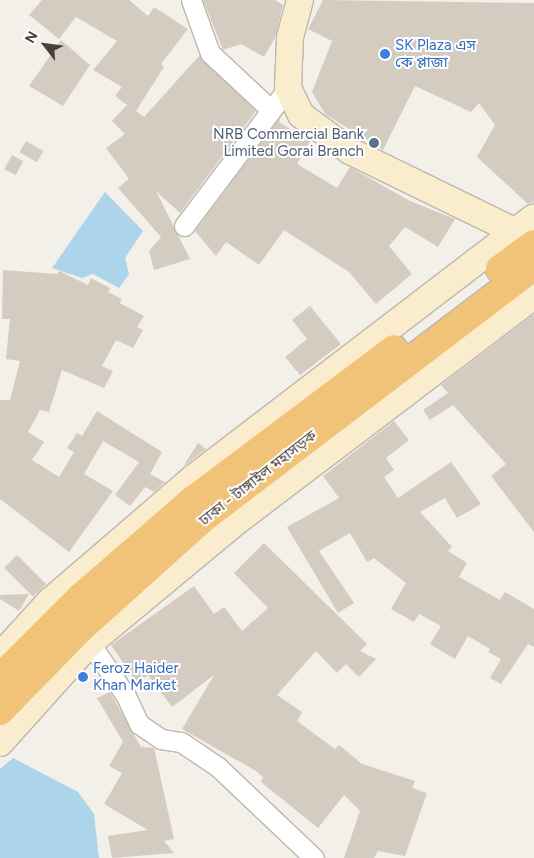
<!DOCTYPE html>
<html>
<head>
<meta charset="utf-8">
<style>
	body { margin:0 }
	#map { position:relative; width:534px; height:858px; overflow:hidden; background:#f3f0ea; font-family:Figtree,"Noto Sans Bengali",sans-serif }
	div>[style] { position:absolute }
	.water>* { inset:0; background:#acd4ea }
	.building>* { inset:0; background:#d4ccc0; transform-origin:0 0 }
	.roads { filter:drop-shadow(1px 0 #beb7ad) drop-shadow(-1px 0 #beb7ad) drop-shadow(0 1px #beb7ad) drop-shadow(0 -1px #beb7ad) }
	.street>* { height:19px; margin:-9.5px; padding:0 9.5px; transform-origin:9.5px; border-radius:9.5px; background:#fff }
	.secondary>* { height:26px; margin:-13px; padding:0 13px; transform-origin:13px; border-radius:13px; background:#faedce }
	.highway>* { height:28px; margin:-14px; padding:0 14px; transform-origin:14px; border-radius:14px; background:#f1c378 }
	.dots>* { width:14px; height:14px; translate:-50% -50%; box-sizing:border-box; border:2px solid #fff; border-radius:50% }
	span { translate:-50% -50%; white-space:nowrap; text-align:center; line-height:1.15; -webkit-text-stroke:4px #fff; paint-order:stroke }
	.shop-label { font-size:15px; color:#366cbe }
	.left { translate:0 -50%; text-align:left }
	.service-label { font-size:15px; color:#4e5e75 }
	.right { translate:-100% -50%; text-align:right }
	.street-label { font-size:15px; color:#474139 }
	.north { position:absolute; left:20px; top:20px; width:50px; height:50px; -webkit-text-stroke:4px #fff; paint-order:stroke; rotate:300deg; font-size:14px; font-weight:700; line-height:20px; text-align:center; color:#474139 }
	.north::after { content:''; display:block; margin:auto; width:18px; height:22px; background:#474139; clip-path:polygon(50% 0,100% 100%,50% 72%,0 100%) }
</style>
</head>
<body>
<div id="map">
	<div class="water">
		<i style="clip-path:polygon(105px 192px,143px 231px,125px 258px,129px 274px,119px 288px,93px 274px,82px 278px,52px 268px)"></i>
		<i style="clip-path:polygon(13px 758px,78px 792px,94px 814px,99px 858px,0 858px,0 769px)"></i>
	</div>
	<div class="building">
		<i style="clip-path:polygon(42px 0,129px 0,148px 16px,154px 7px,188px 29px,161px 64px,164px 67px,136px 111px,144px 117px,199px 56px,256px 111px,180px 213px,156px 191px,190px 259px,154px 270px,149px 251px,161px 237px,118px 188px,129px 179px,106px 148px,125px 134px,112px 121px,127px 105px,115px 96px,122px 87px,93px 70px,117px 41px,76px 17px,59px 39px,29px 15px)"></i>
		<i style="clip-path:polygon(203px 0,275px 0,283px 5px,275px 38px,264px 57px,241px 44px,223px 50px)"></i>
		<i style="clip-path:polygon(323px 0,534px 3px,534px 202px,528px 204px,477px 157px,495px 125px,479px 103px,471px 112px,415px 86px,383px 150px,325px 114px,312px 92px,332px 41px,308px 29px)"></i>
		<i style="clip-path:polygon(61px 40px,90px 65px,63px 106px,29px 86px)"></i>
		<i style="clip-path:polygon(281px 116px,279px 122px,310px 142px,297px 164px,337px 188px,350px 167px,410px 201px,455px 219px,438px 247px,405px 227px,389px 246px,412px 274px,376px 304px,349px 272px,284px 230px,259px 265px,226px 242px,216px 256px,195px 231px)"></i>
		<i style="left:26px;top:141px;width:20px;height:13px;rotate:30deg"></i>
		<i style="left:12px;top:155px;width:13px;height:16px;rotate:29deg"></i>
		<i style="clip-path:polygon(3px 270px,57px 274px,59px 271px,88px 285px,91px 278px,110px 288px,108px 292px,122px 299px,120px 303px,144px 316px,137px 327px,143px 330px,133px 348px,116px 340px,102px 366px,113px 371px,104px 388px,62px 370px,49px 412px,40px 410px,28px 432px,44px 442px,32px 460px,59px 477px,74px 452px,67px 448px,77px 433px,82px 436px,97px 411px,162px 452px,150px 474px,165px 482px,154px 492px,145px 487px,130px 506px,115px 495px,139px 462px,103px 441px,84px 474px,113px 491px,69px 552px,0 499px,0 400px,10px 400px,20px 361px,6px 359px,10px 319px,2px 319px)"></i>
		<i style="clip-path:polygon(310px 306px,341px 344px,300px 375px,285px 357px,307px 339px,292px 320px)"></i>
		<i style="clip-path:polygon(533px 315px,534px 316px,534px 532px,491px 476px,506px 464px,453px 405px,430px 420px,423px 410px,448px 393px,441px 385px)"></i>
		<i style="clip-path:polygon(394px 421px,409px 440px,386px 458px,394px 470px,384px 477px,398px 498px,451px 462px,481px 504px,457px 518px,445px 498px,420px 512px,452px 547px,448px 551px,467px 563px,459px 577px,500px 600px,505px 592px,534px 609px,534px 647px,528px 644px,501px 684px,490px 678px,501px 659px,488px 652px,490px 649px,468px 636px,455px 659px,430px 644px,441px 626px,419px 614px,414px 622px,391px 609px,406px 583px,374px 558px,367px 562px,350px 533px,319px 551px,354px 603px,338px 613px,287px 527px,339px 498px,323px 476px)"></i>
		<i style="clip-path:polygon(198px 443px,206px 449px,185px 465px,184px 465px)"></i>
		<i style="clip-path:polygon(264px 543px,367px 644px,360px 651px,376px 659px,359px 677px,346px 664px,337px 673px,316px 651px,277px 695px,302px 712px,297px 721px,335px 749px,339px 745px,362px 764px,415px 781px,412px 788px,427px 793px,405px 856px,378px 851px,374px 858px,344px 858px,360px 811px,344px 795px,318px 828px,261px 782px,263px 777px,256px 771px,182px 729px,214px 675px,172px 707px,148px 675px,137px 683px,111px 645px,194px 586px,214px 614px,224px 607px,242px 631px,268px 608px,234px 573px)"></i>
		<i style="left:17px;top:555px;width:41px;height:18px;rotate:45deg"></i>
		<i style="clip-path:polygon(29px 594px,19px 611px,0 599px,0 595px)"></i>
		<i style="clip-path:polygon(110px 692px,141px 747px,154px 748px,174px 839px,164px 841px,174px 853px,112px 858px,108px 836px,148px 830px,104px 804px,122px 773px,109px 766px,123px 742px,97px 698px)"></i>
	</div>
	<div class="roads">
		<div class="street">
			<i style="left:191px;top:0;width:56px;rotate:70.3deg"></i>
			<i style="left:210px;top:53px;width:81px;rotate:43deg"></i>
			<i style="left:184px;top:226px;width:173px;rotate:-53deg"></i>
			<i style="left:90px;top:643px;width:64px;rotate:55.8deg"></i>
			<i style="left:126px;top:696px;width:31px;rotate:65deg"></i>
			<i style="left:139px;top:724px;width:27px;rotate:34deg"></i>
			<i style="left:161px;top:739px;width:20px;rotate:9deg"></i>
			<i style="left:181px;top:742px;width:45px;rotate:34deg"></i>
			<i style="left:218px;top:767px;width:132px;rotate:43.5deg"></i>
		</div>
		<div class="secondary">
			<i style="left:300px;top:0;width:38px;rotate:105deg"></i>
			<i style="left:290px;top:37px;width:51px;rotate:92.2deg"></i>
			<i style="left:288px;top:88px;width:30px;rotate:64deg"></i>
			<i style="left:301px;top:115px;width:61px;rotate:36.3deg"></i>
			<i style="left:350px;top:151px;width:182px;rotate:26deg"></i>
			<i style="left:0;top:656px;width:74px;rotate:-47.7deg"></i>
			<i style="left:50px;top:601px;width:189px;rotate:-40.7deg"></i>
			<i style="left:193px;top:478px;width:429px;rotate:-37.4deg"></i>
			<i style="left:0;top:743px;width:135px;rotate:-48deg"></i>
			<i style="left:90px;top:643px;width:190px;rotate:-39.7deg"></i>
			<i style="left:236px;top:522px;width:374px;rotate:-37.2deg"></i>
		</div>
		<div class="highway">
			<i style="left:500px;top:269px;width:42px;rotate:-36.3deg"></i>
			<i style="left:0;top:678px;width:115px;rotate:-45deg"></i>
			<i style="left:81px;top:597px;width:148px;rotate:-40.9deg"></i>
			<i style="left:193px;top:500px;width:251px;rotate:-36.9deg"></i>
			<i style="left:0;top:711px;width:115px;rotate:-45.7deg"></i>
			<i style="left:80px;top:629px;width:168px;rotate:-41.9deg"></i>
			<i style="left:205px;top:517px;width:414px;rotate:-37.3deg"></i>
		</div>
	</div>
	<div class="dots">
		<i style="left:385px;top:54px;background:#3f7fe0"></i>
		<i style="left:374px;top:143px;background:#5c6f8a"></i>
		<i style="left:83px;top:677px;background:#3f7fe0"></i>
	</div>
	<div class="shop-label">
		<span class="left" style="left:395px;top:54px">SK Plaza এস<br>কে প্লাজা</span>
		<span class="left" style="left:93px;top:677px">Feroz Haider<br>Khan Market</span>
	</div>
	<div class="service-label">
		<span class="right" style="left:364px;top:143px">NRB Commercial Bank<br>Limited Gorai Branch</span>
	</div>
	<div class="street-label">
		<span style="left:258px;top:478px;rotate:-38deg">ঢাকা - টাঙ্গাইল মহাসড়ক</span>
	</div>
	<div class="north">N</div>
</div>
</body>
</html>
